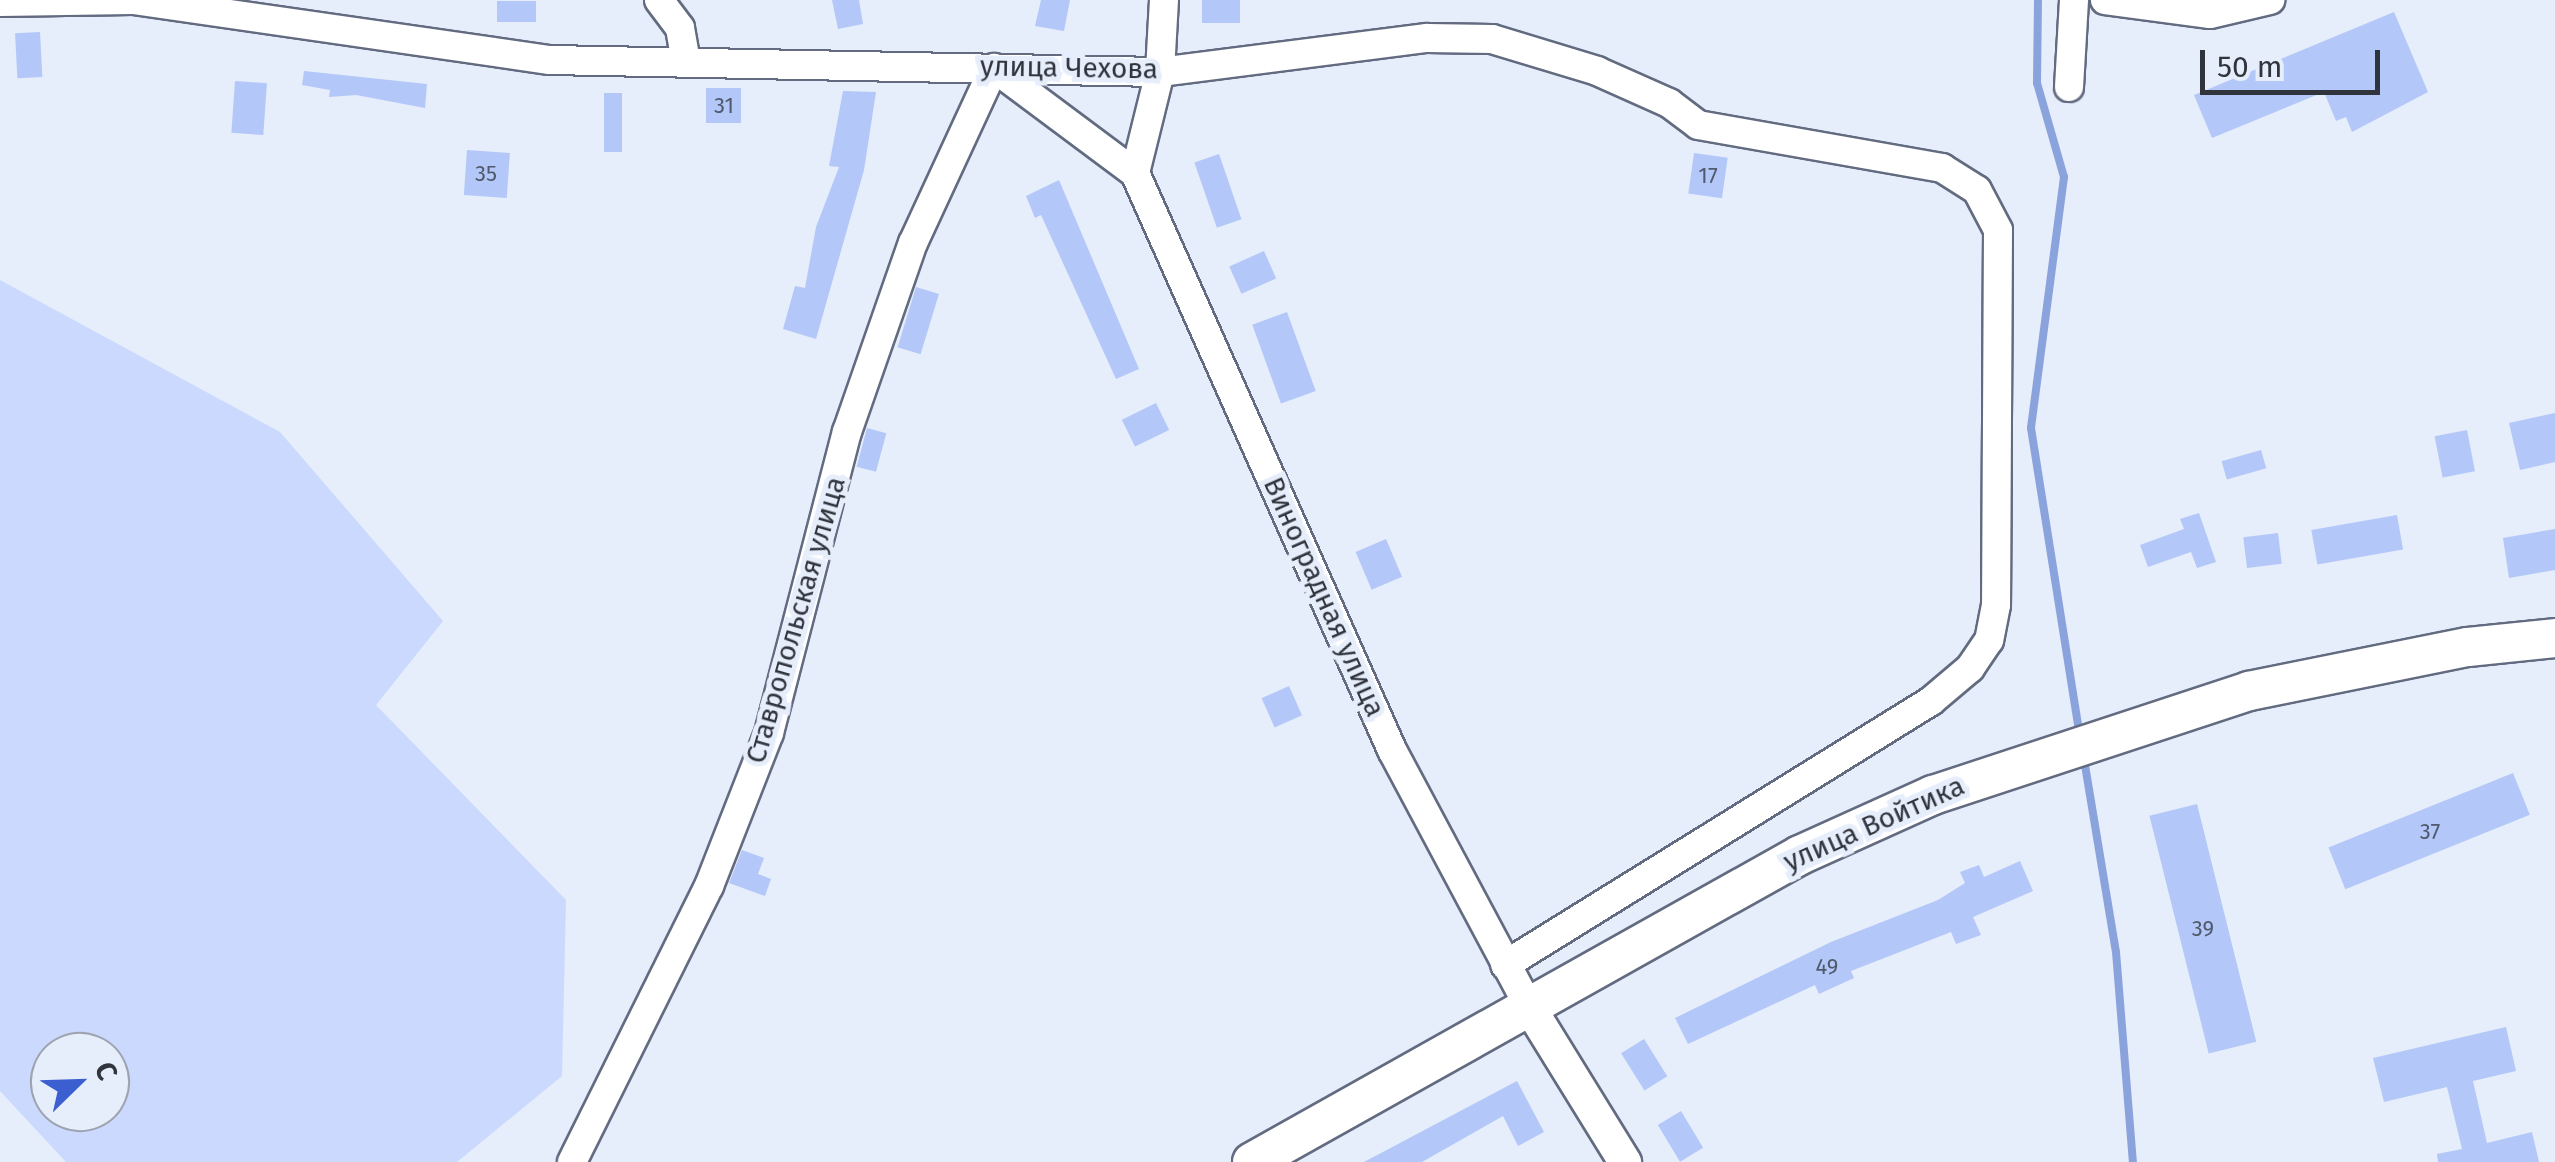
<!DOCTYPE html>
<html>
<head>
<meta charset="utf-8">
<style>
	body { margin:0 }
	#map { position:relative; width:2555px; height:1162px; overflow:hidden; background:#e6edfb; font-family:"Fira Sans",sans-serif }
	div>[style] { position:absolute }
	.green>* { inset:0; background:#cad9fd }
	.stream>* { height:8px; margin:-4px; padding:0 4px; transform-origin:4px; border-radius:4px; background:#8ba3dd }
	.building>* { inset:0; background:#b3c8f8; transform-origin:0 0 }
	.roads { filter:drop-shadow(2px 0 #626b80) drop-shadow(-2px 0 #626b80) drop-shadow(0 2px #626b80) drop-shadow(0 -2px #626b80) }
	.minor>* { height:28px; margin:-14px; padding:0 14px; transform-origin:14px; border-radius:14px; background:#fff }
	.tertiary>* { height:32px; margin:-16px; padding:0 16px; transform-origin:16px; border-radius:16px; background:#fff }
	.secondary>* { height:38px; margin:-19px; padding:0 19px; transform-origin:19px; border-radius:19px; background:#fff }
	span { translate:-50% -50%; white-space:nowrap; text-align:center; line-height:1.15; -webkit-text-stroke:10px #e6edfb; paint-order:stroke }
	.number-label { font-size:22px; color:#51596c }
	.number-label span { -webkit-text-stroke-width:0 }
	.street-label { font-size:28px; color:#30343d }
	.north { position:absolute; left:30px; top:1032px; width:100px; height:100px; box-sizing:border-box; background:#e6edfb; border:2px solid #9da3af; border-radius:50%; rotate:67deg; font-size:28px; font-weight:700; line-height:40px; text-align:center; color:#30343d }
	.north::after { content:''; display:block; margin:auto; width:35px; height:45px; background:#3b5ed0; clip-path:polygon(50% 0,100% 100%,50% 72%,0 100%) }
	.scale { position:absolute; left:2200px; top:50px; width:180px; height:45px; box-sizing:border-box; border:5px solid #30343d; border-top:0; padding-left:12px; font-size:30px; line-height:35px; white-space:nowrap; color:#30343d; -webkit-text-stroke:8px #e6edfb; paint-order:stroke }
</style>
</head>
<body>
<div id="map">
	<div class="green">
		<i style="clip-path:polygon(evenodd,0 280px,280px 432px,443px 621px,376px 705px,566px 900px,562px 1076px,457px 1162px,66px 1162px,0 1091px,0 280px,50px 1052px,110px 1052px,110px 1112px,50px 1112px,50px 1052px)"></i>
	</div>
	<div class="stream">
		<i style="left:2038px;top:0;width:83px;rotate:90.7deg"></i>
		<i style="left:2037px;top:83px;width:98px;rotate:74deg"></i>
		<i style="left:2064px;top:177px;width:253px;rotate:97.5deg"></i>
		<i style="left:2031px;top:428px;width:312px;rotate:81deg"></i>
		<i style="left:2084px;top:759px;width:196px;rotate:80.6deg"></i>
		<i style="left:2116px;top:952px;width:211px;rotate:85.4deg"></i>
	</div>
	<div class="building">
		<i style="clip-path:polygon(832px 0,859px 0,863px 24px,838px 29px)"></i>
		<i style="clip-path:polygon(1041px 0,1070px 0,1064px 31px,1035px 26px)"></i>
		<i style="left:1202px;top:0;width:38px;height:23px"></i>
		<i style="left:536px;top:1px;width:21px;height:39px;rotate:90deg"></i>
		<i style="clip-path:polygon(2394px 12px,2428px 92px,2352px 132px,2346px 117px,2336px 121px,2324px 92px,2212px 138px,2194px 95px)"></i>
		<i style="left:40px;top:32px;width:45px;height:25px;rotate:87deg"></i>
		<i style="clip-path:polygon(304px 71px,427px 84px,425px 108px,356px 95px,329px 97px,330px 90px,302px 85px)"></i>
		<i style="left:235px;top:81px;width:32px;height:52px;rotate:4deg"></i>
		<i style="left:706px;top:88px;width:35px;height:35px"></i>
		<i style="clip-path:polygon(843px 91px,876px 92px,864px 170px,816px 339px,783px 329px,795px 286px,805px 288px,816px 227px,839px 167px,829px 166px)"></i>
		<i style="left:604px;top:93px;width:18px;height:59px"></i>
		<i style="left:467px;top:150px;width:43px;height:45px;rotate:4deg"></i>
		<i style="left:1694px;top:153px;width:34px;height:41px;rotate:8deg"></i>
		<i style="left:1219px;top:154px;width:69px;height:26px;rotate:71deg"></i>
		<i style="clip-path:polygon(1059px 180px,1139px 369px,1116px 379px,1041px 215px,1035px 218px,1026px 196px)"></i>
		<i style="left:1264px;top:251px;width:30px;height:38px;rotate:66deg"></i>
		<i style="left:916px;top:287px;width:24px;height:63px;rotate:17deg"></i>
		<i style="left:1287px;top:312px;width:84px;height:37px;rotate:70deg"></i>
		<i style="left:1156px;top:403px;width:30px;height:38px;rotate:64deg"></i>
		<i style="clip-path:polygon(2555px 413px,2555px 462px,2520px 470px,2509px 423px)"></i>
		<i style="left:867px;top:428px;width:20px;height:40px;rotate:15deg"></i>
		<i style="left:2467px;top:430px;width:42px;height:33px;rotate:79deg"></i>
		<i style="left:2261px;top:450px;width:19px;height:41px;rotate:74deg"></i>
		<i style="clip-path:polygon(2199px 513px,2216px 562px,2197px 568px,2191px 552px,2148px 567px,2140px 545px,2184px 529px,2180px 519px)"></i>
		<i style="left:2397px;top:515px;width:35px;height:87px;rotate:80deg"></i>
		<i style="clip-path:polygon(2555px 529px,2555px 570px,2509px 578px,2503px 538px)"></i>
		<i style="left:2278px;top:533px;width:31px;height:35px;rotate:83deg"></i>
		<i style="left:1386px;top:539px;width:41px;height:33px;rotate:67deg"></i>
		<i style="left:1289px;top:686px;width:32px;height:30px;rotate:66deg"></i>
		<i style="left:2513px;top:773px;width:45px;height:199px;rotate:68deg"></i>
		<i style="left:2197px;top:804px;width:245px;height:49px;rotate:76deg"></i>
		<i style="clip-path:polygon(742px 850px,764px 858px,758px 874px,771px 879px,765px 896px,729px 883px)"></i>
		<i style="clip-path:polygon(2020px 861px,2033px 891px,1973px 917px,1981px 935px,1956px 944px,1951px 932px,1851px 971px,1854px 978px,1819px 994px,1815px 985px,1688px 1044px,1675px 1018px,1831px 942px,1938px 900px,1965px 883px,1960px 872px,1979px 865px,1984px 877px)"></i>
		<i style="clip-path:polygon(2506px 1027px,2516px 1071px,2473px 1081px,2487px 1143px,2532px 1132px,2539px 1162px,2438px 1162px,2437px 1154px,2462px 1149px,2447px 1087px,2384px 1102px,2373px 1058px)"></i>
		<i style="left:1644px;top:1039px;width:44px;height:27px;rotate:58deg"></i>
		<i style="clip-path:polygon(1517px 1081px,1544px 1132px,1518px 1146px,1503px 1116px,1422px 1162px,1364px 1162px)"></i>
		<i style="left:1681px;top:1111px;width:43px;height:27px;rotate:59deg"></i>
	</div>
	<div class="roads">
		<div class="minor">
			<i style="left:133px;top:0;width:421px;rotate:8.2deg"></i>
			<i style="left:550px;top:60px;width:610px;rotate:1.13deg"></i>
			<i style="left:1160px;top:72px;width:269px;rotate:-7.3deg"></i>
			<i style="left:1427px;top:38px;width:65px;rotate:0.9deg"></i>
			<i style="left:1492px;top:39px;width:110px;rotate:16.9deg"></i>
			<i style="left:1597px;top:71px;width:79px;rotate:24deg"></i>
			<i style="left:1669px;top:103px;width:36px;rotate:37deg"></i>
			<i style="left:1698px;top:125px;width:248px;rotate:10deg"></i>
			<i style="left:1942px;top:168px;width:41px;rotate:32.2deg"></i>
			<i style="left:1977px;top:190px;width:45px;rotate:62.3deg"></i>
			<i style="left:1998px;top:230px;width:375px;rotate:90.3deg"></i>
			<i style="left:1996px;top:605px;width:36px;rotate:101deg"></i>
			<i style="left:1989px;top:640px;width:34px;rotate:124deg"></i>
			<i style="left:1970px;top:668px;width:51px;rotate:139.8deg"></i>
			<i style="left:1931px;top:701px;width:501px;rotate:148.21deg"></i>
			<i style="left:659px;top:0;width:35px;rotate:53deg"></i>
			<i style="left:680px;top:28px;width:34px;rotate:80deg"></i>
			<i style="left:1164px;top:0;width:72px;rotate:93.2deg"></i>
			<i style="left:1160px;top:72px;width:104px;rotate:103.9deg"></i>
			<i style="left:1135px;top:173px;width:632px;rotate:65.99deg"></i>
			<i style="left:1392px;top:750px;width:289px;rotate:61.9deg"></i>
			<i style="left:2105px;top:0;width:106px;rotate:7.6deg"></i>
			<i style="left:2210px;top:14px;width:62px;rotate:-13.1deg"></i>
			<i style="left:0;top:2px;width:132px;rotate:-0.9deg"></i>
			<i style="left:2069px;top:87px;width:87px;rotate:-86.7deg"></i>
			<i style="left:572px;top:1162px;width:308px;rotate:-63.6deg"></i>
			<i style="left:709px;top:886px;width:164px;rotate:-68.6deg"></i>
			<i style="left:769px;top:733px;width:311px;rotate:-75.5deg"></i>
			<i style="left:847px;top:432px;width:200px;rotate:-70.8deg"></i>
			<i style="left:913px;top:243px;width:193px;rotate:-65.2deg"></i>
			<i style="left:994px;top:68px;width:176px;rotate:36.7deg"></i>
		</div>
		<div class="tertiary">
			<i style="left:1528px;top:1005px;width:185px;rotate:58.3deg"></i>
		</div>
		<div class="secondary">
			<i style="left:1252px;top:1162px;width:628px;rotate:-29.26deg"></i>
			<i style="left:1800px;top:855px;width:146px;rotate:-24.3deg"></i>
			<i style="left:1933px;top:795px;width:333px;rotate:-18.2deg"></i>
			<i style="left:2249px;top:691px;width:223px;rotate:-11.4deg"></i>
			<i style="left:2468px;top:647px;width:87px;rotate:-5.9deg"></i>
		</div>
	</div>
	<div class="number-label">
		<span style="left:724px;top:106px">31</span>
		<span style="left:486px;top:174px">35</span>
		<span style="left:1708px;top:176px">17</span>
		<span style="left:2430px;top:832px">37</span>
		<span style="left:2203px;top:929px">39</span>
		<span style="left:1827px;top:967px">49</span>
	</div>
	<div class="street-label">
		<span style="left:1069px;top:68px;rotate:1deg">улица Чехова</span>
		<span style="left:1324px;top:597px;rotate:66deg">Виноградная улица</span>
		<span style="left:796px;top:620px;rotate:-74deg">Ставропольская улица</span>
		<span style="left:1874px;top:824px;rotate:-24deg">улица Войтика</span>
	</div>
	<div class="north">С</div>
	<div class="scale">50 m</div>
</div>
</body>
</html>
